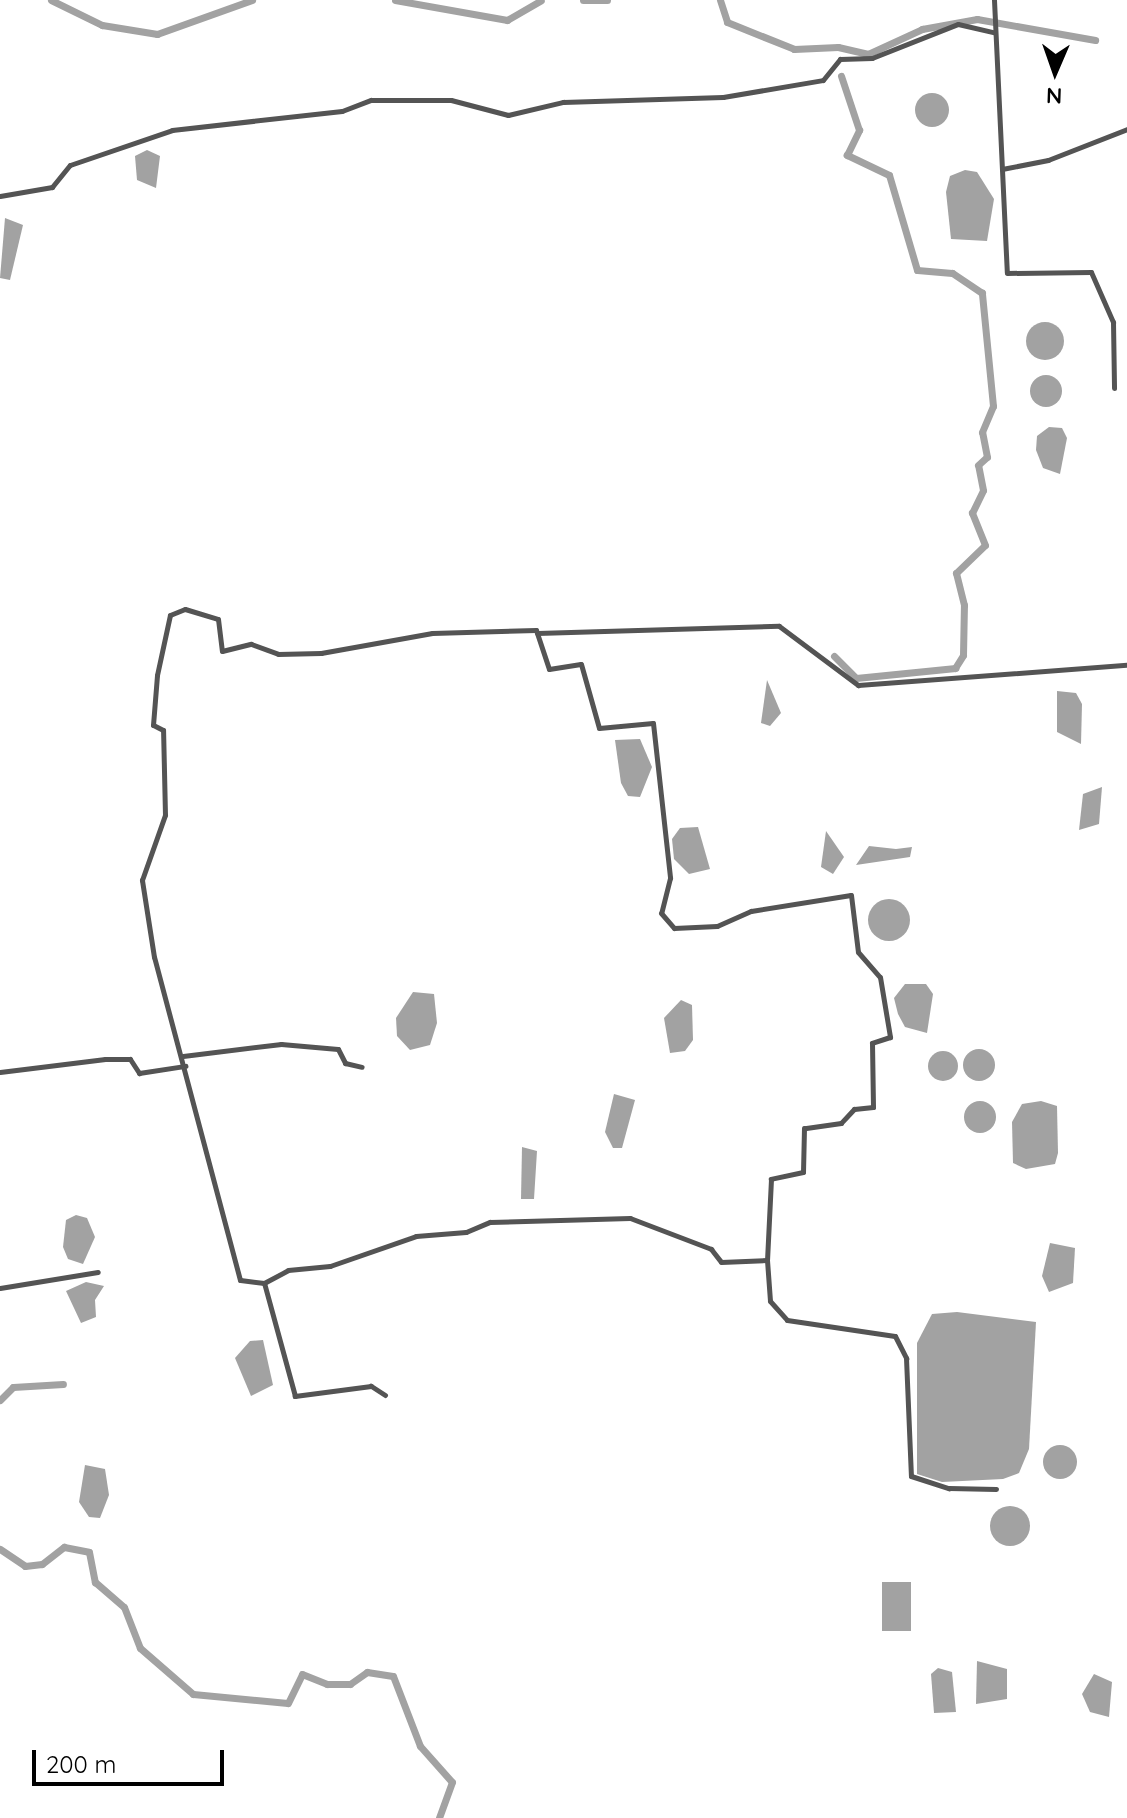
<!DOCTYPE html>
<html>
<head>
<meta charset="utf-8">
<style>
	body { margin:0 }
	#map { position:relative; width:1127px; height:1818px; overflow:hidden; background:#fff; font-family:Quicksand,sans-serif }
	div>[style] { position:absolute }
	.water>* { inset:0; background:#a2a2a2; transform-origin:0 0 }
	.round { border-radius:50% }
	.canal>* { height:7px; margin:-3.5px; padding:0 3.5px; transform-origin:3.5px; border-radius:3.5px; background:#a2a2a2 }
	.street>* { height:5px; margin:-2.5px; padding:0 2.5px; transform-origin:2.5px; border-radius:2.5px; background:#545454 }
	span { translate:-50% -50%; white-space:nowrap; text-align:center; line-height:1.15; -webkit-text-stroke:7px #fff; paint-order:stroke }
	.north { position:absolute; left:1015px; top:32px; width:80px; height:80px; -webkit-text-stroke:6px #fff; paint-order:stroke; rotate:182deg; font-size:22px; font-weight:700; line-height:32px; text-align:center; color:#000 }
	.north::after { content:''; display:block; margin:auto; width:28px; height:36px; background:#000; clip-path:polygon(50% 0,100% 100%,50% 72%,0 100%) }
	.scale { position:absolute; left:32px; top:1750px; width:192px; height:36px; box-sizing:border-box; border:4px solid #000; border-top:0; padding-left:10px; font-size:24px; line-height:28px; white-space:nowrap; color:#000; -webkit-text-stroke:6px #fff; paint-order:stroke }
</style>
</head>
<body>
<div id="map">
	<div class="water">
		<i class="round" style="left:915px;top:93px;width:34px;height:34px"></i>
		<i style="clip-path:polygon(147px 150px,160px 156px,156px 188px,137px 180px,135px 156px)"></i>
		<i style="clip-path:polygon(965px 170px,977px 172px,994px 199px,987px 241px,951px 239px,946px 192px,950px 176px)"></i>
		<i style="clip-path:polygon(5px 218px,23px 225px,10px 280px,0 278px)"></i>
		<i class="round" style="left:1026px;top:322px;width:38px;height:38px"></i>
		<i class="round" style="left:1030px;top:375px;width:32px;height:32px"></i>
		<i style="clip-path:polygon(1049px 427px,1062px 428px,1067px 438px,1060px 474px,1043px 468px,1036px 450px,1037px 436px)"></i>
		<i style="clip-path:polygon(767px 680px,781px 713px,770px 726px,761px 723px)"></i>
		<i style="clip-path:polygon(1057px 691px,1076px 693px,1082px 704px,1081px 744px,1057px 732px)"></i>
		<i style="clip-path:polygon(640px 739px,652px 767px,640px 797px,628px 796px,621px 783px,615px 740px)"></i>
		<i style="clip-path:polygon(1102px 787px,1099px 824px,1079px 830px,1083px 794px)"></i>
		<i style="clip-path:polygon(698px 827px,710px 869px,689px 874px,674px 859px,672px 839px,680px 828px)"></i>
		<i style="clip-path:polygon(826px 831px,844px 857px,833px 874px,821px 867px)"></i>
		<i style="clip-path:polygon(869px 846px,896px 849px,912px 847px,910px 857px,856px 865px)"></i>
		<i class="round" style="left:868px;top:899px;width:42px;height:42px"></i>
		<i style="clip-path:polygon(905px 984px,926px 984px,933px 994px,927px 1033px,905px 1027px,898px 1014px,894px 998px)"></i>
		<i style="clip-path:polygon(413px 992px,434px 994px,437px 1023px,430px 1045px,410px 1050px,397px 1036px,396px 1018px)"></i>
		<i style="clip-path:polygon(681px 1000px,692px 1005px,693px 1040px,685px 1051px,670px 1053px,664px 1018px)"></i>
		<i class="round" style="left:963px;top:1049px;width:32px;height:32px"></i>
		<i class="round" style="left:928px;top:1051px;width:30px;height:30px"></i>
		<i style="clip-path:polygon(614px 1094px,635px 1100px,622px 1148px,613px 1148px,605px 1132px)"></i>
		<i style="clip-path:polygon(1041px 1101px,1057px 1106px,1058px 1153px,1055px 1164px,1026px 1169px,1013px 1163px,1012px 1122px,1022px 1104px)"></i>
		<i class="round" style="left:964px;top:1101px;width:32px;height:32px"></i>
		<i style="clip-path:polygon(522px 1147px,537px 1151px,534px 1199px,521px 1199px)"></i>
		<i style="clip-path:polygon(76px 1215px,87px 1218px,95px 1237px,83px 1264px,68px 1259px,63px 1247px,66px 1220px)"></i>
		<i style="clip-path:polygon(1050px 1243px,1075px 1248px,1073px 1283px,1049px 1292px,1042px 1276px)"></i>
		<i style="clip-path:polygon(86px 1282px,104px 1286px,95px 1300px,96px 1317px,81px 1323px,66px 1291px)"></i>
		<i style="clip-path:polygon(957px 1312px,1036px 1322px,1029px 1449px,1019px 1473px,1003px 1479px,942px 1482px,917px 1474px,917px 1343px,932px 1314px)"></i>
		<i style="clip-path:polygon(263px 1340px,273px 1385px,251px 1396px,235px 1358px,250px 1341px)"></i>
		<i class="round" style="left:1043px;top:1445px;width:34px;height:34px"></i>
		<i style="clip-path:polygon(85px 1465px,105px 1469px,109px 1495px,100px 1518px,89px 1517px,79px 1502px)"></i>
		<i class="round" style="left:990px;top:1506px;width:40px;height:40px"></i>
		<i style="left:882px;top:1582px;width:29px;height:49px"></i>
		<i style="clip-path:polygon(977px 1661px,1007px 1669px,1007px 1699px,976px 1704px)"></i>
		<i style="clip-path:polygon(938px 1668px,952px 1672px,956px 1712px,934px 1713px,931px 1674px)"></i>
		<i style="clip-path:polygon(1094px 1674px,1112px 1682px,1109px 1717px,1090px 1712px,1082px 1694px)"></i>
	</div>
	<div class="canal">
		<i style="left:51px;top:0;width:57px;rotate:26.1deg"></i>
		<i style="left:102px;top:25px;width:56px;rotate:9.3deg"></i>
		<i style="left:157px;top:34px;width:101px;rotate:-19.7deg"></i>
		<i style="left:395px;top:0;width:114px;rotate:10.1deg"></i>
		<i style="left:507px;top:20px;width:39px;rotate:-30deg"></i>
		<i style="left:583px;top:0;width:24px"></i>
		<i style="left:720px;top:0;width:23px;rotate:72deg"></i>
		<i style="left:727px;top:22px;width:72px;rotate:21.9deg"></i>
		<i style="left:794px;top:49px;width:44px;rotate:-2.6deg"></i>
		<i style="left:838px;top:47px;width:31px;rotate:13deg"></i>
		<i style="left:868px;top:54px;width:60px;rotate:-24.8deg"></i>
		<i style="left:922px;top:29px;width:56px;rotate:-10.3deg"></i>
		<i style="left:977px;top:19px;width:120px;rotate:10.1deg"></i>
		<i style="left:834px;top:656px;width:31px;rotate:45deg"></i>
		<i style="left:856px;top:678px;width:100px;rotate:-5.8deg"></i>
		<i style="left:955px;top:668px;width:15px;rotate:-58deg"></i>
		<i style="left:963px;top:655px;width:50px;rotate:-88.9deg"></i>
		<i style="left:964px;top:605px;width:33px;rotate:-104deg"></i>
		<i style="left:956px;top:573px;width:40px;rotate:-44deg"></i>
		<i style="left:985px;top:545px;width:35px;rotate:-112deg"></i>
		<i style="left:972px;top:513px;width:25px;rotate:-64deg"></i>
		<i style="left:983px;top:490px;width:25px;rotate:-101deg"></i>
		<i style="left:978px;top:465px;width:12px;rotate:-42deg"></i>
		<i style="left:987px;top:457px;width:25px;rotate:-101deg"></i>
		<i style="left:982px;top:432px;width:28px;rotate:-67deg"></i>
		<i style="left:993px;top:406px;width:114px;rotate:-95.6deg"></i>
		<i style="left:982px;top:293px;width:36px;rotate:-146deg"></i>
		<i style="left:952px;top:273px;width:35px;rotate:-175deg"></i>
		<i style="left:917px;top:270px;width:99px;rotate:-106.4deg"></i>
		<i style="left:889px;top:175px;width:47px;rotate:-154.5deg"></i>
		<i style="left:847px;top:155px;width:28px;rotate:-64deg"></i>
		<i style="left:859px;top:130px;width:57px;rotate:-108.4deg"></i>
		<i style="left:0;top:1400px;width:18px;rotate:-45deg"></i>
		<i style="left:13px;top:1387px;width:50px;rotate:-3.4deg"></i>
		<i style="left:0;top:1549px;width:30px;rotate:34deg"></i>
		<i style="left:25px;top:1566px;width:17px;rotate:-7deg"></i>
		<i style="left:42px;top:1564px;width:28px;rotate:-38deg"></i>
		<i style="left:64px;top:1547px;width:25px;rotate:11deg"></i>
		<i style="left:89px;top:1552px;width:31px;rotate:79deg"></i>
		<i style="left:95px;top:1582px;width:38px;rotate:41deg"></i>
		<i style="left:124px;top:1607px;width:44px;rotate:68.7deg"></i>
		<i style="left:140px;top:1648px;width:70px;rotate:41deg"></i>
		<i style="left:193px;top:1694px;width:95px;rotate:5.4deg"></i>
		<i style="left:288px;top:1703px;width:32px;rotate:-64deg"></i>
		<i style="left:302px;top:1674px;width:27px;rotate:22deg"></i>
		<i style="left:327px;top:1684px;width:23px"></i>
		<i style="left:350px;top:1684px;width:21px;rotate:-35deg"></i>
		<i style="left:367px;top:1672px;width:26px;rotate:9deg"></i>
		<i style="left:393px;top:1676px;width:75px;rotate:68.9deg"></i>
		<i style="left:420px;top:1746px;width:48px;rotate:48.4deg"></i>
		<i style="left:452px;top:1782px;width:38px;rotate:110deg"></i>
	</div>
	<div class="street">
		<i style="left:994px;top:0;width:273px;rotate:87.3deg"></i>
		<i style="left:1007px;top:273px;width:84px;rotate:-0.7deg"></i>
		<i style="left:1091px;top:272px;width:55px;rotate:66.3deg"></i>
		<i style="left:1113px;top:322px;width:66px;rotate:89.1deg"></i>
		<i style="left:1002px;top:169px;width:47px;rotate:-11.1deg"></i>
		<i style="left:1048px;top:160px;width:85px;rotate:-21.4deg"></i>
		<i style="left:0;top:196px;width:53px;rotate:-9.8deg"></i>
		<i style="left:52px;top:187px;width:28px;rotate:-51deg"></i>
		<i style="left:70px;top:165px;width:108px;rotate:-18.9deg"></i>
		<i style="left:172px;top:130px;width:171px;rotate:-6.4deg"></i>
		<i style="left:342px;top:111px;width:31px;rotate:-21deg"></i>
		<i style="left:371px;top:100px;width:80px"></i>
		<i style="left:451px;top:100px;width:59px;rotate:14.7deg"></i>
		<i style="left:508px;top:115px;width:57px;rotate:-13.3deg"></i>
		<i style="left:563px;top:102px;width:160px;rotate:-1.8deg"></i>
		<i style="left:723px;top:97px;width:101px;rotate:-9.6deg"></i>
		<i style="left:823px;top:80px;width:27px;rotate:-51deg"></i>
		<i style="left:840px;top:59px;width:32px;rotate:-2deg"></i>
		<i style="left:872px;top:58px;width:92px;rotate:-21.6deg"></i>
		<i style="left:958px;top:24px;width:37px;rotate:13deg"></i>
		<i style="left:537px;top:633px;width:242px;rotate:-1.7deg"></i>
		<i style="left:779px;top:626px;width:99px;rotate:36.8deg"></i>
		<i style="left:858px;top:685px;width:270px;rotate:-4.3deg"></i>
		<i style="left:183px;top:1056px;width:99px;rotate:-7deg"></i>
		<i style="left:281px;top:1044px;width:57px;rotate:5deg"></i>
		<i style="left:338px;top:1049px;width:16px;rotate:63deg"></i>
		<i style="left:345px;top:1063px;width:17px;rotate:13deg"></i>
		<i style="left:0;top:1072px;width:106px;rotate:-7.1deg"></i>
		<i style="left:105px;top:1059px;width:25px"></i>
		<i style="left:130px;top:1059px;width:17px;rotate:57deg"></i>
		<i style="left:139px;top:1073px;width:47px;rotate:-8.7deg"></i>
		<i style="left:264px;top:1283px;width:24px;rotate:-173deg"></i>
		<i style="left:240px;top:1280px;width:334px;rotate:-104.9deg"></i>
		<i style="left:154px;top:957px;width:78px;rotate:-98.9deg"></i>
		<i style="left:142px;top:880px;width:69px;rotate:-70.5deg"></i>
		<i style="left:165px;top:815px;width:85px;rotate:-91.3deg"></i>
		<i style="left:163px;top:730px;width:11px;rotate:-153deg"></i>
		<i style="left:153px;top:725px;width:50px;rotate:-85.4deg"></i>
		<i style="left:157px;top:675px;width:61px;rotate:-77.8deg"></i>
		<i style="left:170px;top:615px;width:16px;rotate:-22deg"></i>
		<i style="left:185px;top:609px;width:34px;rotate:17deg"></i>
		<i style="left:218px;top:619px;width:32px;rotate:83deg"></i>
		<i style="left:222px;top:651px;width:30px;rotate:-14deg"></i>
		<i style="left:251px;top:644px;width:29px;rotate:20deg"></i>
		<i style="left:278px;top:654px;width:43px;rotate:-1.3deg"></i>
		<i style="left:321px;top:653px;width:113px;rotate:-10.2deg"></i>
		<i style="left:432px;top:633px;width:104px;rotate:-1.7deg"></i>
		<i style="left:536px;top:630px;width:41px;rotate:71.6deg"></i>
		<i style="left:549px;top:669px;width:32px;rotate:-9deg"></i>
		<i style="left:581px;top:664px;width:66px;rotate:74.3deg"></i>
		<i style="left:599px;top:728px;width:54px;rotate:-5.3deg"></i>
		<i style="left:653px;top:723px;width:156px;rotate:83.7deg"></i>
		<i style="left:670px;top:878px;width:36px;rotate:104deg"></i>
		<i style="left:661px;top:913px;width:20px;rotate:49deg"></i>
		<i style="left:674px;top:928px;width:43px;rotate:-2.7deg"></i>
		<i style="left:717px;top:926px;width:37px;rotate:-24deg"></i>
		<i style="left:751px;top:911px;width:101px;rotate:-9.1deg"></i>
		<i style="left:851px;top:895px;width:57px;rotate:83deg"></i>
		<i style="left:858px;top:952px;width:33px;rotate:49deg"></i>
		<i style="left:880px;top:977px;width:61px;rotate:80.5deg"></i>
		<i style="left:890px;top:1037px;width:19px;rotate:162deg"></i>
		<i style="left:872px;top:1043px;width:64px;rotate:89.1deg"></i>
		<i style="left:873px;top:1107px;width:19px;rotate:174deg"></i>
		<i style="left:854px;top:1109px;width:19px;rotate:133deg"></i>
		<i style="left:841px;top:1123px;width:37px;rotate:172deg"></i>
		<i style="left:804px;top:1128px;width:44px;rotate:91.3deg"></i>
		<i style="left:803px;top:1172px;width:33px;rotate:168deg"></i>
		<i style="left:771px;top:1179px;width:81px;rotate:92.8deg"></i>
		<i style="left:0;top:1288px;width:99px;rotate:-9.3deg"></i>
		<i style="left:385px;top:1395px;width:17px;rotate:-147deg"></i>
		<i style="left:371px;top:1386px;width:77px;rotate:172.5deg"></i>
		<i style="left:295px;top:1396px;width:117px;rotate:-105.3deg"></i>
		<i style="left:264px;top:1283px;width:27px;rotate:-28deg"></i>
		<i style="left:288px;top:1270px;width:42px;rotate:-5.4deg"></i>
		<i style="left:330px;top:1266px;width:91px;rotate:-19.2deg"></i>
		<i style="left:416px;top:1236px;width:50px;rotate:-4.6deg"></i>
		<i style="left:466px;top:1232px;width:26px;rotate:-23deg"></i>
		<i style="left:490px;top:1222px;width:140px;rotate:-1.6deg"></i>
		<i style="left:630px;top:1218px;width:87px;rotate:20.9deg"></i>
		<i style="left:711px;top:1249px;width:16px;rotate:52deg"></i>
		<i style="left:721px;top:1262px;width:46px;rotate:-2.5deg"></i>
		<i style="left:767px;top:1260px;width:41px;rotate:85.8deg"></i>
		<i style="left:770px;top:1301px;width:25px;rotate:48deg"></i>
		<i style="left:787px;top:1320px;width:109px;rotate:8.4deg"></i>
		<i style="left:895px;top:1336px;width:25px;rotate:63deg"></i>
		<i style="left:906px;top:1358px;width:118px;rotate:87.6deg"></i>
		<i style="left:911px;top:1476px;width:40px;rotate:18deg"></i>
		<i style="left:949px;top:1488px;width:47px;rotate:1.2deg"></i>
	</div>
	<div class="north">N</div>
	<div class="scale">200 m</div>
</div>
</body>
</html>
